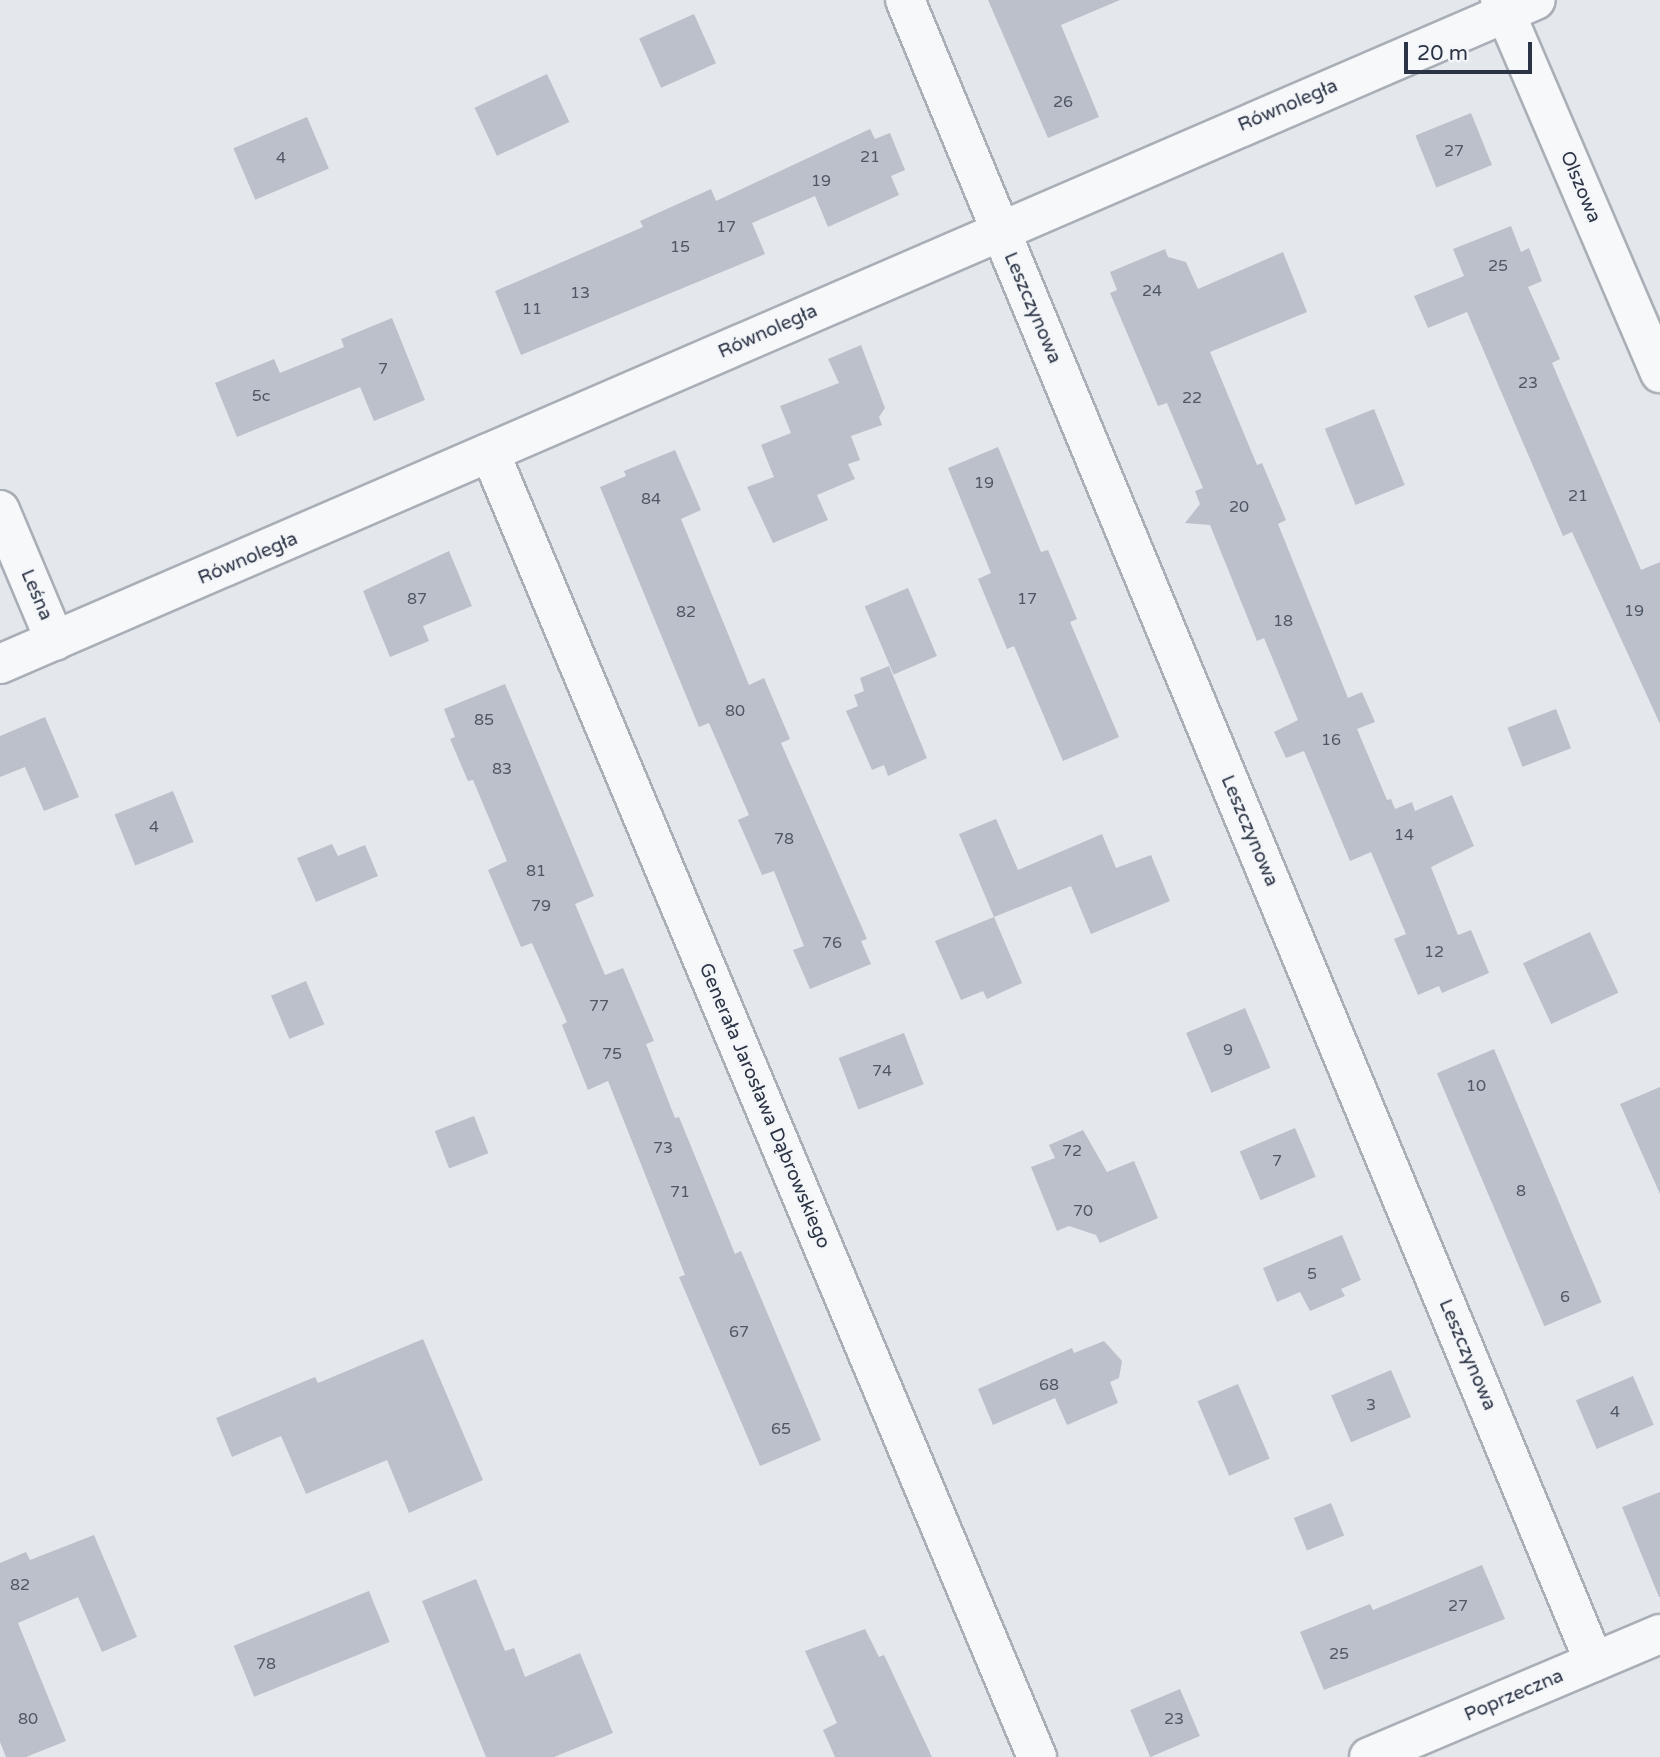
<!DOCTYPE html>
<html>
<head>
<meta charset="utf-8">
<style>
	body { margin:0 }
	#map { position:relative; width:1660px; height:1757px; overflow:hidden; background:#e4e7ec; font-family:"Varela Round",sans-serif }
	div>[style] { position:absolute }
	.building>* { inset:0; background:#bbc0ca; transform-origin:0 0 }
	.roads { filter:drop-shadow(2px 0 #a9aeb7) drop-shadow(-2px 0 #a9aeb7) drop-shadow(0 2px #a9aeb7) drop-shadow(0 -2px #a9aeb7) }
	.street>* { height:38px; margin:-19px; padding:0 19px; transform-origin:19px; border-radius:19px; background:#f7f8fa }
	span { translate:-50% -50%; white-space:nowrap; text-align:center; line-height:1.15; -webkit-text-stroke:5px #f4f6f9; paint-order:stroke }
	.number-label { font-size:16px; color:#4f5766 }
	.number-label span { -webkit-text-stroke-width:0 }
	.street-label { font-size:19px; color:#2b3445 }
	.scale { position:absolute; left:1404px; top:42px; width:128px; height:32px; box-sizing:border-box; border:4px solid #2b3445; border-top:0; padding-left:9px; font-size:21px; line-height:24px; white-space:nowrap; color:#2b3445; -webkit-text-stroke:5px #f4f6f9; paint-order:stroke }
</style>
</head>
<body>
<div id="map">
	<div class="building">
		<i style="clip-path:polygon(988px 0,1120px 0,1061px 25px,1099px 117px,1048px 138px)"></i>
		<i style="left:694px;top:14px;width:54px;height:60px;rotate:66deg"></i>
		<i style="left:547px;top:74px;width:53px;height:80px;rotate:65deg"></i>
		<i style="left:1471px;top:113px;width:56px;height:60px;rotate:68deg"></i>
		<i style="left:307px;top:117px;width:56px;height:80px;rotate:67deg"></i>
		<i style="clip-path:polygon(870px 129px,875px 139px,890px 133px,905px 170px,891px 176px,899px 195px,828px 227px,815px 196px,752px 223px,765px 254px,521px 355px,495px 291px,643px 227px,640px 221px,711px 189px,716px 201px)"></i>
		<i style="clip-path:polygon(1511px 226px,1521px 252px,1529px 248px,1542px 281px,1528px 287px,1560px 359px,1552px 363px,1641px 570px,1660px 562px,1660px 724px,1572px 532px,1563px 536px,1467px 312px,1428px 328px,1414px 296px,1464px 276px,1453px 249px)"></i>
		<i style="clip-path:polygon(1165px 249px,1168px 257px,1186px 262px,1198px 289px,1283px 252px,1307px 312px,1210px 352px,1257px 465px,1262px 463px,1286px 520px,1278px 524px,1348px 698px,1362px 692px,1375px 722px,1357px 729px,1387px 800px,1391px 799px,1395px 809px,1412px 802px,1415px 811px,1452px 795px,1474px 846px,1431px 867px,1458px 935px,1471px 930px,1489px 973px,1442px 993px,1439px 986px,1418px 995px,1394px 939px,1406px 934px,1371px 852px,1350px 861px,1304px 751px,1286px 758px,1274px 732px,1298px 720px,1264px 638px,1257px 641px,1210px 525px,1185px 523px,1200px 504px,1195px 491px,1203px 488px,1167px 403px,1158px 406px,1110px 293px,1117px 290px,1110px 272px)"></i>
		<i style="clip-path:polygon(392px 318px,425px 400px,374px 421px,360px 387px,237px 437px,215px 383px,274px 359px,280px 373px,344px 347px,341px 339px)"></i>
		<i style="clip-path:polygon(861px 345px,885px 408px,879px 417px,882px 425px,851px 436px,860px 460px,848px 464px,855px 479px,817px 495px,828px 520px,773px 543px,747px 487px,774px 477px,761px 445px,791px 433px,780px 406px,839px 383px,828px 359px)"></i>
		<i style="left:1374px;top:409px;width:82px;height:53px;rotate:68deg"></i>
		<i style="clip-path:polygon(998px 447px,1041px 552px,1048px 550px,1077px 619px,1070px 622px,1119px 737px,1063px 761px,1014px 646px,1007px 649px,978px 579px,991px 573px,948px 468px)"></i>
		<i style="clip-path:polygon(675px 450px,701px 510px,681px 519px,749px 685px,764px 678px,790px 739px,781px 743px,867px 939px,861px 941px,871px 964px,810px 989px,793px 950px,804px 946px,774px 871px,762px 875px,738px 820px,749px 815px,709px 723px,699px 727px,600px 487px,626px 476px,624px 471px)"></i>
		<i style="clip-path:polygon(449px 551px,472px 606px,423px 626px,429px 641px,390px 657px,363px 591px)"></i>
		<i style="left:908px;top:588px;width:74px;height:47px;rotate:67deg"></i>
		<i style="clip-path:polygon(889px 666px,927px 758px,888px 776px,884px 765px,872px 770px,846px 711px,858px 706px,854px 695px,864px 691px,860px 678px)"></i>
		<i style="clip-path:polygon(505px 684px,594px 896px,575px 904px,605px 975px,623px 968px,654px 1041px,646px 1044px,675px 1118px,679px 1117px,735px 1254px,741px 1251px,821px 1440px,760px 1466px,679px 1277px,685px 1275px,608px 1081px,588px 1090px,562px 1025px,567px 1022px,532px 943px,521px 947px,488px 870px,507px 861px,473px 780px,468px 781px,450px 739px,455px 737px,444px 709px)"></i>
		<i style="left:1556px;top:709px;width:42px;height:52px;rotate:69deg"></i>
		<i style="clip-path:polygon(45px 717px,79px 797px,44px 811px,25px 767px,0 777px,0 736px)"></i>
		<i style="left:173px;top:791px;width:55px;height:63px;rotate:68deg"></i>
		<i style="clip-path:polygon(996px 819px,1018px 870px,1102px 834px,1116px 868px,1151px 855px,1170px 901px,1091px 934px,1071px 886px,994px 917px,959px 834px)"></i>
		<i style="clip-path:polygon(332px 844px,338px 856px,365px 845px,378px 876px,316px 902px,297px 858px)"></i>
		<i style="clip-path:polygon(994px 917px,1022px 983px,987px 999px,983px 991px,961px 1000px,935px 941px)"></i>
		<i style="left:1590px;top:932px;width:67px;height:74px;rotate:65deg"></i>
		<i style="left:306px;top:981px;width:47px;height:38px;rotate:67deg"></i>
		<i style="left:1245px;top:1008px;width:65px;height:64px;rotate:67deg"></i>
		<i style="left:904px;top:1033px;width:55px;height:70px;rotate:69deg"></i>
		<i style="left:1494px;top:1049px;width:275px;height:62px;rotate:67deg"></i>
		<i style="clip-path:polygon(1660px 1087px,1660px 1194px,1620px 1104px)"></i>
		<i style="left:474px;top:1116px;width:40px;height:42px;rotate:69deg"></i>
		<i style="left:1295px;top:1128px;width:53px;height:60px;rotate:67deg"></i>
		<i style="clip-path:polygon(1083px 1130px,1107px 1172px,1134px 1161px,1158px 1218px,1100px 1243px,1096px 1235px,1069px 1226px,1057px 1231px,1031px 1167px,1055px 1158px,1049px 1145px)"></i>
		<i style="clip-path:polygon(1342px 1235px,1361px 1280px,1341px 1289px,1345px 1296px,1310px 1311px,1300px 1292px,1277px 1302px,1263px 1268px)"></i>
		<i style="clip-path:polygon(423px 1339px,483px 1480px,409px 1513px,387px 1460px,306px 1494px,281px 1436px,232px 1457px,216px 1418px,315px 1377px,318px 1383px)"></i>
		<i style="clip-path:polygon(1104px 1341px,1122px 1361px,1119px 1378px,1110px 1382px,1118px 1403px,1067px 1425px,1055px 1398px,993px 1425px,978px 1389px,1072px 1348px,1074px 1353px)"></i>
		<i style="left:1391px;top:1370px;width:51px;height:65px;rotate:67deg"></i>
		<i style="left:1633px;top:1376px;width:53px;height:62px;rotate:67deg"></i>
		<i style="left:1238px;top:1384px;width:81px;height:44px;rotate:67deg"></i>
		<i style="clip-path:polygon(1660px 1492px,1660px 1597px,1659px 1597px,1622px 1507px)"></i>
		<i style="left:1331px;top:1503px;width:35px;height:40px;rotate:68deg"></i>
		<i style="clip-path:polygon(94px 1535px,137px 1637px,102px 1652px,78px 1597px,18px 1623px,66px 1741px,26px 1757px,6px 1757px,0 1742px,0 1563px,26px 1552px,30px 1560px)"></i>
		<i style="clip-path:polygon(1482px 1565px,1505px 1619px,1324px 1690px,1300px 1632px,1370px 1604px,1373px 1610px)"></i>
		<i style="clip-path:polygon(476px 1579px,505px 1651px,514px 1648px,525px 1677px,580px 1653px,613px 1733px,554px 1757px,486px 1757px,422px 1601px)"></i>
		<i style="left:369px;top:1591px;width:55px;height:146px;rotate:68deg"></i>
		<i style="clip-path:polygon(865px 1629px,879px 1657px,884px 1655px,932px 1757px,835px 1757px,823px 1730px,837px 1723px,805px 1651px)"></i>
		<i style="left:1180px;top:1689px;width:51px;height:54px;rotate:67deg"></i>
	</div>
	<div class="roads">
		<div class="street">
			<i style="left:905px;top:0;width:1799px;rotate:67.48deg"></i>
			<i style="left:1500px;top:0;width:406px;rotate:66.8deg"></i>
			<i style="left:491px;top:455px;width:1412px;rotate:67.25deg"></i>
			<i style="left:0;top:510px;width:142px;rotate:67.2deg"></i>
			<i style="left:0;top:664px;width:1673px;rotate:-23.38deg"></i>
			<i style="left:1369px;top:1757px;width:316px;rotate:-22.9deg"></i>
		</div>
	</div>
	<div class="number-label">
		<span style="left:1063px;top:102px">26</span>
		<span style="left:1454px;top:151px">27</span>
		<span style="left:870px;top:157px">21</span>
		<span style="left:281px;top:158px">4</span>
		<span style="left:821px;top:181px">19</span>
		<span style="left:726px;top:227px">17</span>
		<span style="left:680px;top:247px">15</span>
		<span style="left:1498px;top:266px">25</span>
		<span style="left:1152px;top:291px">24</span>
		<span style="left:580px;top:293px">13</span>
		<span style="left:532px;top:309px">11</span>
		<span style="left:383px;top:369px">7</span>
		<span style="left:1528px;top:383px">23</span>
		<span style="left:261px;top:396px">5c</span>
		<span style="left:1192px;top:398px">22</span>
		<span style="left:984px;top:483px">19</span>
		<span style="left:1578px;top:496px">21</span>
		<span style="left:651px;top:499px">84</span>
		<span style="left:1239px;top:507px">20</span>
		<span style="left:417px;top:599px">87</span>
		<span style="left:1027px;top:599px">17</span>
		<span style="left:1634px;top:611px">19</span>
		<span style="left:686px;top:612px">82</span>
		<span style="left:1283px;top:621px">18</span>
		<span style="left:735px;top:711px">80</span>
		<span style="left:484px;top:720px">85</span>
		<span style="left:1331px;top:740px">16</span>
		<span style="left:502px;top:769px">83</span>
		<span style="left:154px;top:827px">4</span>
		<span style="left:1404px;top:835px">14</span>
		<span style="left:784px;top:839px">78</span>
		<span style="left:536px;top:871px">81</span>
		<span style="left:541px;top:906px">79</span>
		<span style="left:832px;top:943px">76</span>
		<span style="left:1434px;top:952px">12</span>
		<span style="left:599px;top:1006px">77</span>
		<span style="left:1228px;top:1050px">9</span>
		<span style="left:612px;top:1054px">75</span>
		<span style="left:882px;top:1071px">74</span>
		<span style="left:1476px;top:1086px">10</span>
		<span style="left:663px;top:1148px">73</span>
		<span style="left:1072px;top:1151px">72</span>
		<span style="left:1277px;top:1161px">7</span>
		<span style="left:1521px;top:1191px">8</span>
		<span style="left:680px;top:1192px">71</span>
		<span style="left:1083px;top:1211px">70</span>
		<span style="left:1312px;top:1274px">5</span>
		<span style="left:1565px;top:1297px">6</span>
		<span style="left:739px;top:1332px">67</span>
		<span style="left:1049px;top:1385px">68</span>
		<span style="left:1371px;top:1405px">3</span>
		<span style="left:1615px;top:1412px">4</span>
		<span style="left:781px;top:1429px">65</span>
		<span style="left:20px;top:1585px">82</span>
		<span style="left:1458px;top:1606px">27</span>
		<span style="left:1339px;top:1654px">25</span>
		<span style="left:266px;top:1664px">78</span>
		<span style="left:28px;top:1719px">80</span>
		<span style="left:1174px;top:1719px">23</span>
	</div>
	<div class="street-label">
		<span style="left:1288px;top:106px;rotate:-23deg">Równoległa</span>
		<span style="left:1580px;top:187px;rotate:67deg">Olszowa</span>
		<span style="left:1032px;top:308px;rotate:67deg">Leszczynowa</span>
		<span style="left:768px;top:332px;rotate:-24deg">Równoległa</span>
		<span style="left:248px;top:559px;rotate:-23deg">Równoległa</span>
		<span style="left:36px;top:595px;rotate:67deg">Leśna</span>
		<span style="left:1249px;top:831px;rotate:67deg">Leszczynowa</span>
		<span style="left:764px;top:1106px;rotate:67deg">Generała Jarosława Dąbrowskiego</span>
		<span style="left:1467px;top:1355px;rotate:67deg">Leszczynowa</span>
		<span style="left:1514px;top:1696px;rotate:-23deg">Poprzeczna</span>
	</div>
	<div class="scale">20 m</div>
</div>
</body>
</html>
